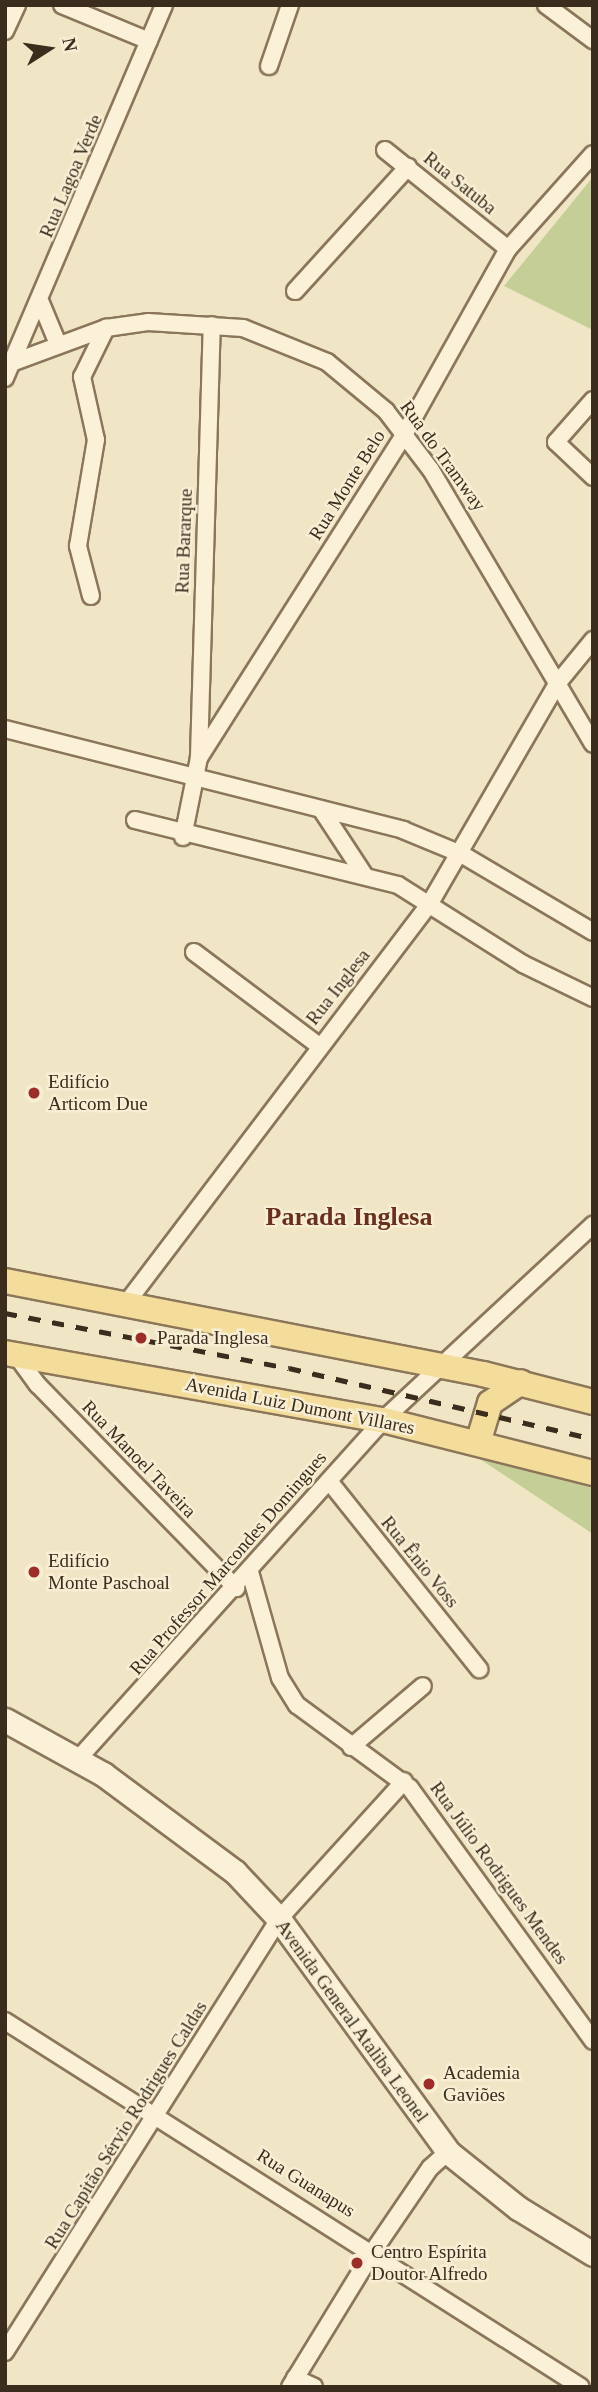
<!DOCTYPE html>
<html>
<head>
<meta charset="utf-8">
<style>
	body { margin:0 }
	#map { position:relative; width:598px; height:2392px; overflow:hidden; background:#f0e5c4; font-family:Georgia,serif }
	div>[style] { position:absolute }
	.green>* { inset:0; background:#c5ce97 }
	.roads { filter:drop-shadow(2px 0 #8b765a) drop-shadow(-2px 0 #8b765a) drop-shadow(0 2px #8b765a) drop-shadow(0 -2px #8b765a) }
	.minor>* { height:16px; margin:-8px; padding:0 8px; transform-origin:8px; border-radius:8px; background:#faf1d8 }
	.secondary>* { height:23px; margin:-11.5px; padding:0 11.5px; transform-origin:11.5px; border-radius:11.5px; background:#faf1d8 }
	.primary>* { height:24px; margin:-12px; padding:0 12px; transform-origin:12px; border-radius:12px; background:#f4dc9b }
	.rail>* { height:5px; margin-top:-2.5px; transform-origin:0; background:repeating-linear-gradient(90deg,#3b2d1e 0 12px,transparent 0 24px) }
	.dots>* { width:19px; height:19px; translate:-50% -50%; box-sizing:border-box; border:4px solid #f7eed4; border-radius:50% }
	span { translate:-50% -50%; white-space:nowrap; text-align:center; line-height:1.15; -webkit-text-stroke:5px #f7eed4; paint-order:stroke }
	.street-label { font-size:19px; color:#3b2d1e }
	.poi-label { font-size:19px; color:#3b2d1e }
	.left { translate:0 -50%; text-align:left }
	.district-label { font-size:26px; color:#69301c; font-weight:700 }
	.frame { position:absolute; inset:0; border:7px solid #3b2d1e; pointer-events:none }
	.north { position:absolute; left:14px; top:14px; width:70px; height:70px; -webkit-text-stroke:5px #f7eed4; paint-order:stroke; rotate:78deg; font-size:19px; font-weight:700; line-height:28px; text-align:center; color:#3b2d1e }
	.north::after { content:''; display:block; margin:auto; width:24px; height:32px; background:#3b2d1e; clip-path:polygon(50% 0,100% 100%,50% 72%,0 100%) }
</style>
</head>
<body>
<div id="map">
	<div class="green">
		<i style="clip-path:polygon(593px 177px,593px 330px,504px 286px)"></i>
		<i style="clip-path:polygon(477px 1457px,593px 1488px,593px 1534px)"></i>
	</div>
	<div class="roads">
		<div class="minor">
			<i style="left:62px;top:5px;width:94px;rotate:22.5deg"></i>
			<i style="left:546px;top:5px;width:59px;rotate:36.7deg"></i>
			<i style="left:5px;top:31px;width:29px;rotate:-65deg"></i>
			<i style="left:269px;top:66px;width:65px;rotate:-71deg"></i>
			<i style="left:385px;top:150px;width:158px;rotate:38.8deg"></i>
			<i style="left:295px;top:291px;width:168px;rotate:-47.7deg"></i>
			<i style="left:41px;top:303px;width:44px;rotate:67.5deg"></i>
			<i style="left:14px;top:362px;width:98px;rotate:-20.3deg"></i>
			<i style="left:106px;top:328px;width:42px;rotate:-8.1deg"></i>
			<i style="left:148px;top:322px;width:95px;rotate:3.6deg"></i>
			<i style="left:243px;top:328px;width:91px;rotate:22deg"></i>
			<i style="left:327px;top:362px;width:77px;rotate:39.7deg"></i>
			<i style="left:386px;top:411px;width:74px;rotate:52.7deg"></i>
			<i style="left:431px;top:470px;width:318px;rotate:59.4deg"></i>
			<i style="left:5px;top:378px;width:405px;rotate:-66.9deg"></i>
			<i style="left:593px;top:400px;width:56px;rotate:131.4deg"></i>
			<i style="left:556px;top:442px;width:51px;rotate:43.4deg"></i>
			<i style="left:91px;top:596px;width:52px;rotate:-104.6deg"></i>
			<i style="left:78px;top:546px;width:108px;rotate:-80.4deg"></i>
			<i style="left:96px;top:440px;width:65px;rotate:-102.5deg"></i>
			<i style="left:82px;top:377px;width:55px;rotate:-63.9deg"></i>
			<i style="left:5px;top:729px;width:411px;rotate:14.2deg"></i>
			<i style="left:403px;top:830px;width:65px;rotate:22.6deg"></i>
			<i style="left:463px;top:855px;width:151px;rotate:30.6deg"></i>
			<i style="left:199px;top:756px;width:431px;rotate:-88.3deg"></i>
			<i style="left:321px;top:809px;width:80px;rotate:56.7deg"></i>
			<i style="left:135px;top:820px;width:271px;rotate:13.9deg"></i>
			<i style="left:398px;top:885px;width:148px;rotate:32.3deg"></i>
			<i style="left:523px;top:964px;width:78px;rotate:25.9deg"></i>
			<i style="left:183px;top:837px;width:81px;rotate:-78.6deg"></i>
			<i style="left:199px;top:758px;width:385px;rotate:-57.6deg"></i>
			<i style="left:405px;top:433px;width:211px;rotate:-60.8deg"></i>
			<i style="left:508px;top:249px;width:127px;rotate:-48.2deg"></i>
			<i style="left:194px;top:952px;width:156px;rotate:36.9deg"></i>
			<i style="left:128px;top:1301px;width:500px;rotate:-52.8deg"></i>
			<i style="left:430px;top:903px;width:253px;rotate:-59.9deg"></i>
			<i style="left:557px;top:684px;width:57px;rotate:-50.7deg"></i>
			<i style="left:16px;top:1355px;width:37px;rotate:54deg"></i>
			<i style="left:38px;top:1385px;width:284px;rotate:45.7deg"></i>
			<i style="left:329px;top:1481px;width:241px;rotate:51.4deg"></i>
			<i style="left:250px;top:1572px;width:110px;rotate:74.2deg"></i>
			<i style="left:280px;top:1678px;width:32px;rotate:58deg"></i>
			<i style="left:297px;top:1705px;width:140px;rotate:36.3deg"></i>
			<i style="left:410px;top:1788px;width:312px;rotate:54.1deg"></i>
			<i style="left:351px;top:1747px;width:94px;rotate:-40.3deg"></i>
			<i style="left:79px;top:1758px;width:455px;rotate:-48deg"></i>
			<i style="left:383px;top:1420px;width:287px;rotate:-42.9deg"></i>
			<i style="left:5px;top:2021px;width:682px;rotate:32.43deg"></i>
			<i style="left:5px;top:2352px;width:512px;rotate:-57.67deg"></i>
			<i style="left:279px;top:1919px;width:186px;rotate:-47.8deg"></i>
			<i style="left:295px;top:2378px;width:21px;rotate:25deg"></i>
			<i style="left:290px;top:2387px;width:161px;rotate:-58.5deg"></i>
			<i style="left:374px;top:2250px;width:99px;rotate:-55.7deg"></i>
			<i style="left:430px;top:2168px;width:24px;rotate:-42deg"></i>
		</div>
		<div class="secondary">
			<i style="left:5px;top:1720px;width:112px;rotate:28.9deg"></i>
			<i style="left:103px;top:1774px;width:164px;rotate:36.6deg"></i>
			<i style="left:235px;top:1872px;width:64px;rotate:46.9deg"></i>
			<i style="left:279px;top:1919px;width:288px;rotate:54deg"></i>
			<i style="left:448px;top:2152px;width:90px;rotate:38.7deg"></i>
			<i style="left:518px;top:2208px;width:88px;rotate:31.5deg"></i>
		</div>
		<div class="primary">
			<i style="left:5px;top:1281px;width:487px;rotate:11deg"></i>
			<i style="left:483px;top:1374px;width:114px;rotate:14.3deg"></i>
			<i style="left:5px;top:1353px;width:384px;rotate:10.1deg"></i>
			<i style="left:383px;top:1420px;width:217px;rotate:14.2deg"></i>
			<i style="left:478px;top:1443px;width:42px;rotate:-73.3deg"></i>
			<i style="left:490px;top:1403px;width:37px;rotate:-34deg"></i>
		</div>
	</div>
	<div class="rail">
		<i style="left:5px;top:1313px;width:289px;rotate:11deg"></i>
		<i style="left:289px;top:1368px;width:312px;rotate:13.1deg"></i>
	</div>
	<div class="dots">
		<i style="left:34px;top:1093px;background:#9c2d28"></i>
		<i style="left:141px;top:1338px;background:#9c2d28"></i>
		<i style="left:34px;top:1572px;background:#9c2d28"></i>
		<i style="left:429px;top:2084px;background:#9c2d28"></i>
		<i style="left:357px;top:2263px;background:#9c2d28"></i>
	</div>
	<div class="street-label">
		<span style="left:71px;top:176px;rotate:-67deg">Rua Lagoa Verde</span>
		<span style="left:460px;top:183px;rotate:39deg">Rua Satuba</span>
		<span style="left:443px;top:456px;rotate:54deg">Rua do Tramway</span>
		<span style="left:347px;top:485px;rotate:-58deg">Rua Monte Belo</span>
		<span style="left:184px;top:541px;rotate:-88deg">Rua Bararque</span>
		<span style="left:338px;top:987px;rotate:-52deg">Rua Inglesa</span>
		<span style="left:300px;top:1406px;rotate:11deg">Avenida Luiz Dumont Villares</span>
		<span style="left:139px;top:1459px;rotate:46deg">Rua Manoel Taveira</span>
		<span style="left:420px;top:1562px;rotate:51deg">Rua Ênio Voss</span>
		<span style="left:228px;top:1563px;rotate:-49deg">Rua Professor Marcondes Domingues</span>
		<span style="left:499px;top:1873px;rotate:54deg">Rua Júlio Rodrigues Mendes</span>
		<span style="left:352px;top:2021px;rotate:54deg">Avenida General Ataliba Leonel</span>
		<span style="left:126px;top:2125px;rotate:-58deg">Rua Capitão Sérvio Rodrigues Caldas</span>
		<span style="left:306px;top:2183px;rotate:32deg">Rua Guanapus</span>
	</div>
	<div class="poi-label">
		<span class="left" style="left:48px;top:1093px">Edifício<br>Articom Due</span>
		<span class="left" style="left:157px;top:1338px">Parada Inglesa</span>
		<span class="left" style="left:48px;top:1572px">Edifício<br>Monte Paschoal</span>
		<span class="left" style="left:443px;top:2084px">Academia<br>Gaviões</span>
		<span class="left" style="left:371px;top:2263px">Centro Espírita<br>Doutor Alfredo</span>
	</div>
	<div class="district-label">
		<span style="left:349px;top:1217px">Parada Inglesa</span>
	</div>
	<div class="frame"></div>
	<div class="north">N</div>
</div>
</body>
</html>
